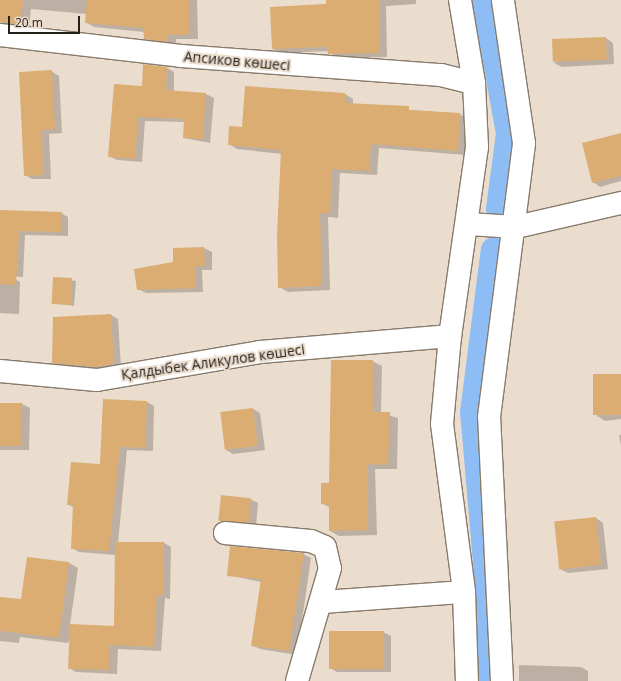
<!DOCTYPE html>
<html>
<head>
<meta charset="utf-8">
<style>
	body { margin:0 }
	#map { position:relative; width:621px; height:681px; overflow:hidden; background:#ebddcd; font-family:"Open Sans",sans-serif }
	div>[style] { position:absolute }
	.shadow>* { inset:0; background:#0003 }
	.canal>* { height:25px; margin:-12.5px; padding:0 12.5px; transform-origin:12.5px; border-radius:12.5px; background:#8ebcf4 }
	.building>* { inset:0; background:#dbad72; transform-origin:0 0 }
	.roads { filter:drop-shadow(1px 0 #877b6c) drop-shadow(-1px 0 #877b6c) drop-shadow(0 1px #877b6c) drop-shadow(0 -1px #877b6c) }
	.street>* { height:22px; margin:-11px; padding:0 11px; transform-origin:11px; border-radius:11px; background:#fff }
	span { translate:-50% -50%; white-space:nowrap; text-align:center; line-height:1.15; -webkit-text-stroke:4px #ebddcd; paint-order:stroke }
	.street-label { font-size:14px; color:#25201a }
	.scale { position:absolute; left:8px; top:16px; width:72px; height:18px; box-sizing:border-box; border:2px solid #25201a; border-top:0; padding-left:5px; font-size:12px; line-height:14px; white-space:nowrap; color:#25201a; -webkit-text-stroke:3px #ebddcd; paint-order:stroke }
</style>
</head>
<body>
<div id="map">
	<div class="shadow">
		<i style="clip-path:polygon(0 0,197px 0,198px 39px,176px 39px,176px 46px,153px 43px,144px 38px,144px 32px,94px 27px,86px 22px,87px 14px,31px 9px,29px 28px,8px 26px,0 22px)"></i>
		<i style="clip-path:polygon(327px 0,416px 0,416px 4px,386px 6px,387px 57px,336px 58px,329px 51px,280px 53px,273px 49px,327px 5px)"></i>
		<i style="clip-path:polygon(606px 38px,613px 43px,614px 64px,562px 67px,554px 63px)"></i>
		<i style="clip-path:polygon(167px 68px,174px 72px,174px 92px,206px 94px,214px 98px,210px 143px,184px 138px,185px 122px,145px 121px,142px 162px,117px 160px,109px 156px,143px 87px)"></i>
		<i style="clip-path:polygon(51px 71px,59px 76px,62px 133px,49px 134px,51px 179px,32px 179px,25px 175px)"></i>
		<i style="clip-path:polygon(246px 87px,345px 94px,353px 99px,353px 105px,460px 114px,468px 119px,466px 155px,379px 148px,377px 175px,340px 173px,338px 218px,328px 217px,330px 290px,288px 292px,279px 287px,282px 154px,237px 149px,229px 144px,243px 128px)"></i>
		<i style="clip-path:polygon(621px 134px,621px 181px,600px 187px,593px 182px)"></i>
		<i style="clip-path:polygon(61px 213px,68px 217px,68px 236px,25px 235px,23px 277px,11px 276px,20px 282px,19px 314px,0 313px,0 228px)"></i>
		<i style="clip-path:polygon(204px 248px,212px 252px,212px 270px,202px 270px,203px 292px,146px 293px,138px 289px,174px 263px)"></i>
		<i style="clip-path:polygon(54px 278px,76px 281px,74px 306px,53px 303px)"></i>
		<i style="clip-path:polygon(111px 315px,118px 319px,121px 368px,105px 371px,60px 367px,53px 363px)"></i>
		<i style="clip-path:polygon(372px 361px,382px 366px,381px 413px,398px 418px,397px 469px,375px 469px,377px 535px,339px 536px,330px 531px,330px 508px,322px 503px)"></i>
		<i style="clip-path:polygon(621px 375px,621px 419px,605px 421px,597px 416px)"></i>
		<i style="clip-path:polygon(147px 402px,154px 406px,153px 451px,127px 450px,118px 543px,164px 543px,171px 547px,170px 599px,165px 598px,161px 651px,118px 649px,117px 674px,76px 672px,69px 668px,70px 638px,68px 643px,20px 637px,19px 643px,0 641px,0 598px,22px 600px,69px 563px,78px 568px,70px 625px,115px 627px,116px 555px,79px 552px,72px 548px,74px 508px,68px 504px,101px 466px)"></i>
		<i style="clip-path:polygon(22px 404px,30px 408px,29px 450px,0 450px,0 405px)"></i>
		<i style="clip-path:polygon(253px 409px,260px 413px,265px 450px,233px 454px,226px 450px)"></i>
		<i style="clip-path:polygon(619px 435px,621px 435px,621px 446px)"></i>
		<i style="clip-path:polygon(250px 499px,258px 503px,256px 526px,227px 524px,219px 520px)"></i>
		<i style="clip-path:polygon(596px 518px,603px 523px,608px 569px,568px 573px,560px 569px)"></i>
		<i style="clip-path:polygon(303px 554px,311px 558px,297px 655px,260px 649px,252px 645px,261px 582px,228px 575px)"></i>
		<i style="clip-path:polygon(383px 632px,391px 636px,391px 672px,337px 672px,330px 668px)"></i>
		<i style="clip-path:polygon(519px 665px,581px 667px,588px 671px,588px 681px,519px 681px)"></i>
	</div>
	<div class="canal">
		<i style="left:484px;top:0;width:135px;rotate:79.8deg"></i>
		<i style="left:508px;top:133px;width:76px;rotate:97.6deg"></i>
		<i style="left:489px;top:681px;width:84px;rotate:-90.7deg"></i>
		<i style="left:488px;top:597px;width:186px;rotate:-94.9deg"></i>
		<i style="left:472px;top:412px;width:164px;rotate:-82.7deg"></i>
	</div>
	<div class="building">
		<i style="clip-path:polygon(0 0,23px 0,21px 24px,0 22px)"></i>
		<i style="clip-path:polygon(87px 0,190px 0,190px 35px,168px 35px,168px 42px,144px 39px,143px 28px,85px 23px)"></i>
		<i style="clip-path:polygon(326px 0,379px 0,380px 53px,328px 54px,327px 47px,272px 49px,270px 7px,326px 4px)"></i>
		<i style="left:606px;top:37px;width:23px;height:54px;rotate:88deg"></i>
		<i style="clip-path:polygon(143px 64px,167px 67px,166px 90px,206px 93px,203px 139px,183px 138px,184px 119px,138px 117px,135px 159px,108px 157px,114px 84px,142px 86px)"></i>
		<i style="clip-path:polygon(52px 70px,55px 129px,42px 130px,43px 175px,24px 176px,19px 72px)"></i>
		<i style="clip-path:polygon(245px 86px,345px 93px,345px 103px,409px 106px,409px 110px,460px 113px,458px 151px,371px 144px,369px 171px,332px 169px,330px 214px,320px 213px,322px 286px,278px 288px,277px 235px,281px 150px,228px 145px,229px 126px,242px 127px)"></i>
		<i style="clip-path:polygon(621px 133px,621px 176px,592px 183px,582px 143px)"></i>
		<i style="clip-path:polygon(0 210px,62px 212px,61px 232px,19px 231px,16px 285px,0 284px)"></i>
		<i style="clip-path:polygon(204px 247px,205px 266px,195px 266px,195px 288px,137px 290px,134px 269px,173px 262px,173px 248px)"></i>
		<i style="left:53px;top:277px;width:19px;height:27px;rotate:3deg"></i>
		<i style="clip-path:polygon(111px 314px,114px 364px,97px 367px,52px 363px,53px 317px)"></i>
		<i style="clip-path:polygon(331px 360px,373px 360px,373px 412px,390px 412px,388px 465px,367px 464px,368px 530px,329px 531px,329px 505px,321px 504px,321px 483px,329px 483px)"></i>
		<i style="left:621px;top:374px;width:41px;height:28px;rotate:90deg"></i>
		<i style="clip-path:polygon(103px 399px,147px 401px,145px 448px,120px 447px,109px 551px,71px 549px,73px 505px,67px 505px,71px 462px,100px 464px)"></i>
		<i style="left:0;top:403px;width:22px;height:43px"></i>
		<i style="left:253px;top:408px;width:38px;height:33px;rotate:83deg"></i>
		<i style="left:221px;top:495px;width:30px;height:26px;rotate:6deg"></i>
		<i style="left:596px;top:517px;width:48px;height:42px;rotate:84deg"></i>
		<i style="clip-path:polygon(115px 542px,164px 542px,163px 595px,157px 595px,154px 647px,110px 645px,109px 670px,68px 669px,70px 624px,114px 626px)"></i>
		<i style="clip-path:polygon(230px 546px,304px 553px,289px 651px,251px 646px,261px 579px,227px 576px)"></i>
		<i style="clip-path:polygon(27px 557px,69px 562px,59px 638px,0 631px,0 597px,21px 599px)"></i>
		<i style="left:329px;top:631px;width:55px;height:38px"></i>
	</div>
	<div class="roads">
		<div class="street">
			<i style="left:460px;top:0;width:84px;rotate:80.4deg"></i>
			<i style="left:474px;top:83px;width:64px;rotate:87.3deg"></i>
			<i style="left:477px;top:147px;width:191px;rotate:98.1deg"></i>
			<i style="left:450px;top:336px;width:88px;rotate:95.2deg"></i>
			<i style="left:442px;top:424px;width:169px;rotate:82.5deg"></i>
			<i style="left:464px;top:592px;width:89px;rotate:88.1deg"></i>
			<i style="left:0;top:35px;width:182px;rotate:6.6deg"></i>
			<i style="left:181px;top:56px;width:261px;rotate:4.2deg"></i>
			<i style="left:441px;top:75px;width:34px;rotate:14deg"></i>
			<i style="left:468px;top:224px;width:48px;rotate:3.6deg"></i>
			<i style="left:516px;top:227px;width:108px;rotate:-12.9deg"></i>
			<i style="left:0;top:371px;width:97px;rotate:5.3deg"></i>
			<i style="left:97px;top:380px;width:165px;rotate:-9.7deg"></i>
			<i style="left:260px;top:352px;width:191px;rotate:-4.8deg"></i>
			<i style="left:225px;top:533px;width:86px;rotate:5.3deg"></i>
			<i style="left:311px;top:541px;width:15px;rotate:23deg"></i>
			<i style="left:325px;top:547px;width:22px;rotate:77deg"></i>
			<i style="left:330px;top:568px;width:118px;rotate:106.3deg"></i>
			<i style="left:323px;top:602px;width:141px;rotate:-4.1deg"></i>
			<i style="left:502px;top:681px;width:264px;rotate:-92.8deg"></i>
			<i style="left:489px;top:417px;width:276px;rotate:-82.7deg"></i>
			<i style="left:524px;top:143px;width:145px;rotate:-98.4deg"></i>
		</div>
	</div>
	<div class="street-label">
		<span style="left:237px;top:61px;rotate:5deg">Апсиков көшесі</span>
		<span style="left:213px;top:362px;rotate:-8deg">Қалдыбек Аликулов көшесі</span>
	</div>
	<div class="scale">20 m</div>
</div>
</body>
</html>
